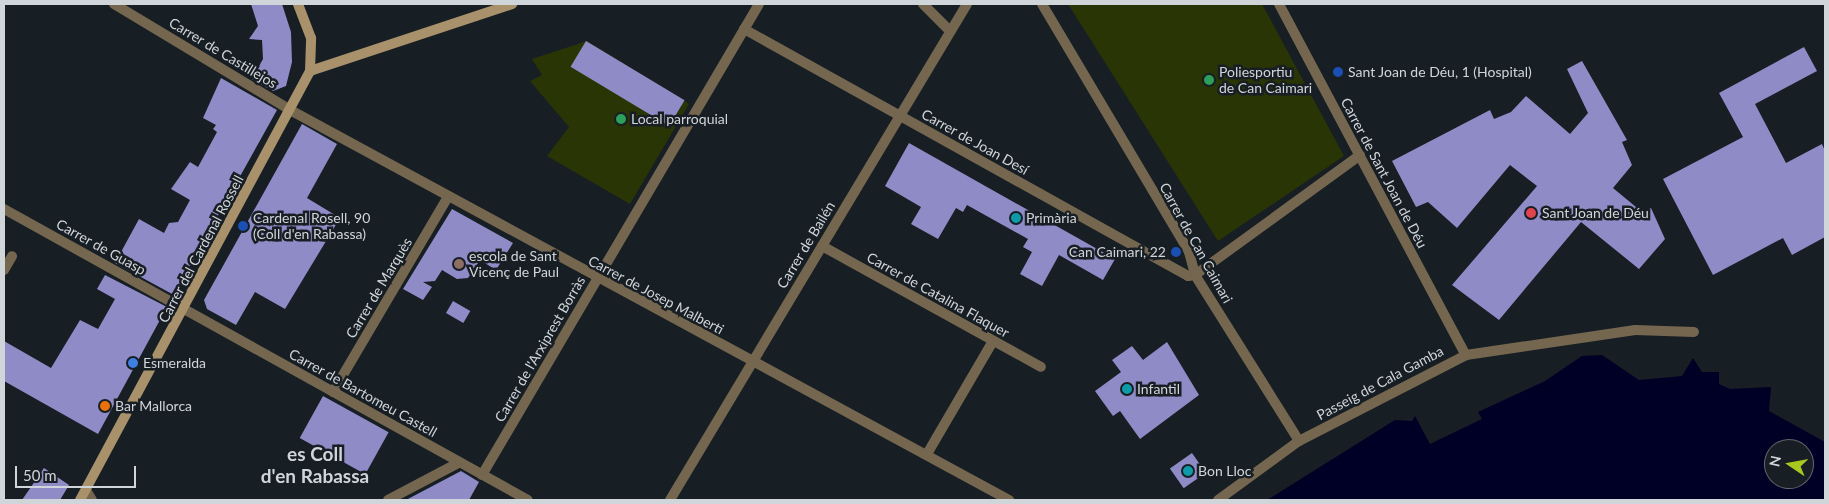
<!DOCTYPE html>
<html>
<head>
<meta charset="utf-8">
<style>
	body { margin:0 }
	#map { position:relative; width:1829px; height:504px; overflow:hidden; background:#171e24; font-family:Lato,sans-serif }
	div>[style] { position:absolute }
	.green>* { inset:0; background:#2a3506 }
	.water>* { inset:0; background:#000026 }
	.building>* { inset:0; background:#8e8bc6; transform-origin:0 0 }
	.street>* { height:10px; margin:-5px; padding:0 5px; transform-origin:5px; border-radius:5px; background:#75674f }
	.secondary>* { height:10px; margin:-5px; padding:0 5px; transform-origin:5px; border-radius:5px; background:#a8916b }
	.dots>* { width:14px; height:14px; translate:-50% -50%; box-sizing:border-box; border:2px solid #171e24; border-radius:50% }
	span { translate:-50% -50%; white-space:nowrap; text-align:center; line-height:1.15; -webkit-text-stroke:5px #171e24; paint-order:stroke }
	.street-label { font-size:14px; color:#d0d5d9 }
	.poi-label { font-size:14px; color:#d0d5d9 }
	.left { translate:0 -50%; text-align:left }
	.right { translate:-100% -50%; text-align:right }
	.district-label { font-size:19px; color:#d0d5d9; font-weight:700 }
	.frame { position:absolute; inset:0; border:5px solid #d0d5d9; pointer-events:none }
	.north { position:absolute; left:1764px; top:439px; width:50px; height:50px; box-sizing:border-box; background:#171e24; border:1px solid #61676c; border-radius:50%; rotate:282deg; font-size:14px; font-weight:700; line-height:20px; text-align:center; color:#d0d5d9 }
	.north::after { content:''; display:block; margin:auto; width:18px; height:22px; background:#a7c81f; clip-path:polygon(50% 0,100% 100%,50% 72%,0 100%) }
	.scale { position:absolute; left:15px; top:466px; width:121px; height:22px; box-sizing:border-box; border:2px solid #d0d5d9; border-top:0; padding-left:6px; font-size:15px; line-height:18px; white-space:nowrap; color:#d0d5d9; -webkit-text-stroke:4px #171e24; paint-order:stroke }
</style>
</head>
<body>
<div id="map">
	<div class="green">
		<i style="clip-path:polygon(1068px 4px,1262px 4px,1344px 156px,1218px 241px)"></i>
		<i style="clip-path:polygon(587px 41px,689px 104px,630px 204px,547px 156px,569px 127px,530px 81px,542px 75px,532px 59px)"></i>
	</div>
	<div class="water">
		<i style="clip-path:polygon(evenodd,1602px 355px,1639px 380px,1682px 376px,1693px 358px,1702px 372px,1719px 372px,1719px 384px,1730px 389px,1771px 387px,1769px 411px,1825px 442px,1825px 500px,1267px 500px,1395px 420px,1412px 421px,1415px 416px,1430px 444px,1482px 419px,1478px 412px,1545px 381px,1582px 356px,1602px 355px,1774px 449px,1804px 449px,1804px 479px,1774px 479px,1774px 449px)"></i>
	</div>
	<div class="building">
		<i style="clip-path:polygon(251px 4px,282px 4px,291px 32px,292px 62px,286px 86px,273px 91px,252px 79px,263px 59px,262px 40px,249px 39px,258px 26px)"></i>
		<i style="left:586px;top:41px;width:115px;height:30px;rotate:31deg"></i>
		<i style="clip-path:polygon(1804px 47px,1817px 71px,1755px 104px,1786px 163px,1822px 144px,1825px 151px,1825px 237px,1792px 255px,1783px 238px,1713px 275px,1663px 179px,1743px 137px,1719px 93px)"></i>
		<i style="clip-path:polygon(1582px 61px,1627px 140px,1622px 142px,1632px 165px,1613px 188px,1642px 212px,1651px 208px,1665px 239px,1639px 269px,1581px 222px,1499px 320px,1452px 285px,1537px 186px,1510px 165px,1457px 228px,1428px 202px,1416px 207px,1392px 161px,1490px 110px,1494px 119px,1511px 112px,1526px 96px,1570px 134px,1588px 113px,1567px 69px)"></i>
		<i style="clip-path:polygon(221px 78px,277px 110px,174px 295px,115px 263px,139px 219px,164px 233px,169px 223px,178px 222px,190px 200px,171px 189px,190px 162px,198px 167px,217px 132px,213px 129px,216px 125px,203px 118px)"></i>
		<i style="clip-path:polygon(302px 124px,337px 144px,307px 198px,340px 218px,285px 309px,255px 292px,236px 325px,207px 309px,204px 300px)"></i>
		<i style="clip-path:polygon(909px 143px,1115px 259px,1103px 280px,1059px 255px,1042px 286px,1020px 274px,1032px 252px,1023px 247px,1028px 239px,967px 205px,963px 212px,956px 208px,938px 239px,911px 224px,921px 207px,885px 186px)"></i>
		<i style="clip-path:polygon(452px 209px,513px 243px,496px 270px,480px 260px,468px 278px,457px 279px,442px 270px,435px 281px,423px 282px,432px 287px,423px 300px,403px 289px)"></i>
		<i style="clip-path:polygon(105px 275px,167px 307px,98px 434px,4px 381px,4px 341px,51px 368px,80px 320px,98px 329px,115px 299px,97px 289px)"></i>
		<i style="left:453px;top:301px;width:20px;height:14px;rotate:30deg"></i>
		<i style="clip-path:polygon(1167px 342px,1199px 395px,1140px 439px,1120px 411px,1113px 416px,1095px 391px,1121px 372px,1112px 360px,1132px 346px,1143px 360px)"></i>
		<i style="left:323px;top:396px;width:75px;height:48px;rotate:29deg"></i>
		<i style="left:1192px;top:453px;width:24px;height:27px;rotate:55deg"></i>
		<i style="clip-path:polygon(44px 468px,69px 485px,60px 500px,22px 500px)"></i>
		<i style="clip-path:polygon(461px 471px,479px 482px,469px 500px,406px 500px)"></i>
	</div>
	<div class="street">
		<i style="left:114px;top:4px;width:208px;rotate:31deg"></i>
		<i style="left:292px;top:111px;width:816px;rotate:28.48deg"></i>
		<i style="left:923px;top:4px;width:38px;rotate:45deg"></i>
		<i style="left:1042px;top:4px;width:288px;rotate:59.3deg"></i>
		<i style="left:1189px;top:252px;width:24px;rotate:75deg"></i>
		<i style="left:1195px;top:275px;width:196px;rotate:57.9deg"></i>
		<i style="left:1279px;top:4px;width:398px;rotate:62deg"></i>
		<i style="left:744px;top:29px;width:508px;rotate:29.09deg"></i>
		<i style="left:1188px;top:276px;width:7px;rotate:-8deg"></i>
		<i style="left:4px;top:209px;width:599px;rotate:29.05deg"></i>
		<i style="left:822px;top:246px;width:250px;rotate:28.9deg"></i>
		<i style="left:4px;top:270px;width:16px;rotate:-60deg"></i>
		<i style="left:1195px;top:275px;width:204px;rotate:-36deg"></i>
		<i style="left:333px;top:392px;width:226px;rotate:-59.5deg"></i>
		<i style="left:927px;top:454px;width:131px;rotate:-59.7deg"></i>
		<i style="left:482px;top:475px;width:546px;rotate:-59.54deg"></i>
		<i style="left:87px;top:492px;width:9px;rotate:58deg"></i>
		<i style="left:388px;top:500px;width:81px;rotate:-27.8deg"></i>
		<i style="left:670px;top:500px;width:578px;rotate:-59.09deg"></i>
		<i style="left:1218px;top:500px;width:100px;rotate:-36.1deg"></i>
		<i style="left:1299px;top:441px;width:188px;rotate:-27.2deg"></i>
		<i style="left:1466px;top:355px;width:171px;rotate:-8.4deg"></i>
		<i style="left:1635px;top:330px;width:59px;rotate:1.9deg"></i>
	</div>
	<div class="secondary">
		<i style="left:310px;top:71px;width:213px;rotate:-18.3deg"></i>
		<i style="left:80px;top:500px;width:487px;rotate:-61.8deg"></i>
		<i style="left:310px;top:71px;width:33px;rotate:-88deg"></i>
		<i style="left:311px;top:38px;width:36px;rotate:-111deg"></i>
	</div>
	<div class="dots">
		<i style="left:1338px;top:72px;background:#1a4fb4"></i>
		<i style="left:1209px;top:80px;background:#2e9e5b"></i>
		<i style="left:621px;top:119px;background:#2e9e5b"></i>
		<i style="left:1531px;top:213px;background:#e0444e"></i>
		<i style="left:1016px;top:218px;background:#0f9aa8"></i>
		<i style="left:243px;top:226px;background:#1a4fb4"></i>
		<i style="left:1176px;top:252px;background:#1a4fb4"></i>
		<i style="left:459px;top:264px;background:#8d6e63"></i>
		<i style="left:133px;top:363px;background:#3f7fe0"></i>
		<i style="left:1127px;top:389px;background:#0f9aa8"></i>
		<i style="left:105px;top:406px;background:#e8710a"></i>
		<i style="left:1188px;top:471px;background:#0f9aa8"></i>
	</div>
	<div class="street-label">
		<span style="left:223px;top:53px;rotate:31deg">Carrer de Castillejos</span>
		<span style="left:975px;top:142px;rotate:29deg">Carrer de Joan Desí</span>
		<span style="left:1384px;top:173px;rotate:62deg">Carrer de Sant Joan de Déu</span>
		<span style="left:1196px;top:243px;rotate:61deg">Carrer de Can Caimari</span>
		<span style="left:806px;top:245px;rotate:-59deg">Carrer de Bailén</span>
		<span style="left:101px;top:247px;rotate:29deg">Carrer de Guasp</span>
		<span style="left:201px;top:249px;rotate:-62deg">Carrer del Cardenal Rossell</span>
		<span style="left:379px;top:288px;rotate:-59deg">Carrer de Marquès</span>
		<span style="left:656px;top:295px;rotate:28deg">Carrer de Josep Malberti</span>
		<span style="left:938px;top:295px;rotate:29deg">Carrer de Catalina Flaquer</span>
		<span style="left:540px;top:349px;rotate:-60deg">Carrer de l'Arxiprest Borràs</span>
		<span style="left:1380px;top:383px;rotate:-28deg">Passeig de Cala Gamba</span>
		<span style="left:363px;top:393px;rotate:29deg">Carrer de Bartomeu Castell</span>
	</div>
	<div class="poi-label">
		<span class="left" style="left:1219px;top:80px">Poliesportiu<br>de Can Caimari</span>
		<span class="left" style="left:1348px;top:72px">Sant Joan de Déu, 1 (Hospital)</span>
		<span class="left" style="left:631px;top:119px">Local parroquial</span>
		<span class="left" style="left:1542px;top:213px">Sant Joan de Déu</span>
		<span class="left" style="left:253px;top:226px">Cardenal Rosell, 90<br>(Coll d'en Rabassa)</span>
		<span class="left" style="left:1026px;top:218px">Primària</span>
		<span class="right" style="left:1166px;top:252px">Can Caimari, 22</span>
		<span class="left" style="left:469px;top:264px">escola de Sant<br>Vicenç de Paul</span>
		<span class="left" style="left:143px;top:363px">Esmeralda</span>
		<span class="left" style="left:1137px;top:389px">Infantil</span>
		<span class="left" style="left:115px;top:406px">Bar Mallorca</span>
		<span class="left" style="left:1198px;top:471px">Bon Lloc</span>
	</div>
	<div class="district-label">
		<span style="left:315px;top:465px">es Coll<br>d'en Rabassa</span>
	</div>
	<div class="frame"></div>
	<div class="north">N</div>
	<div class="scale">50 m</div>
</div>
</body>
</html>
